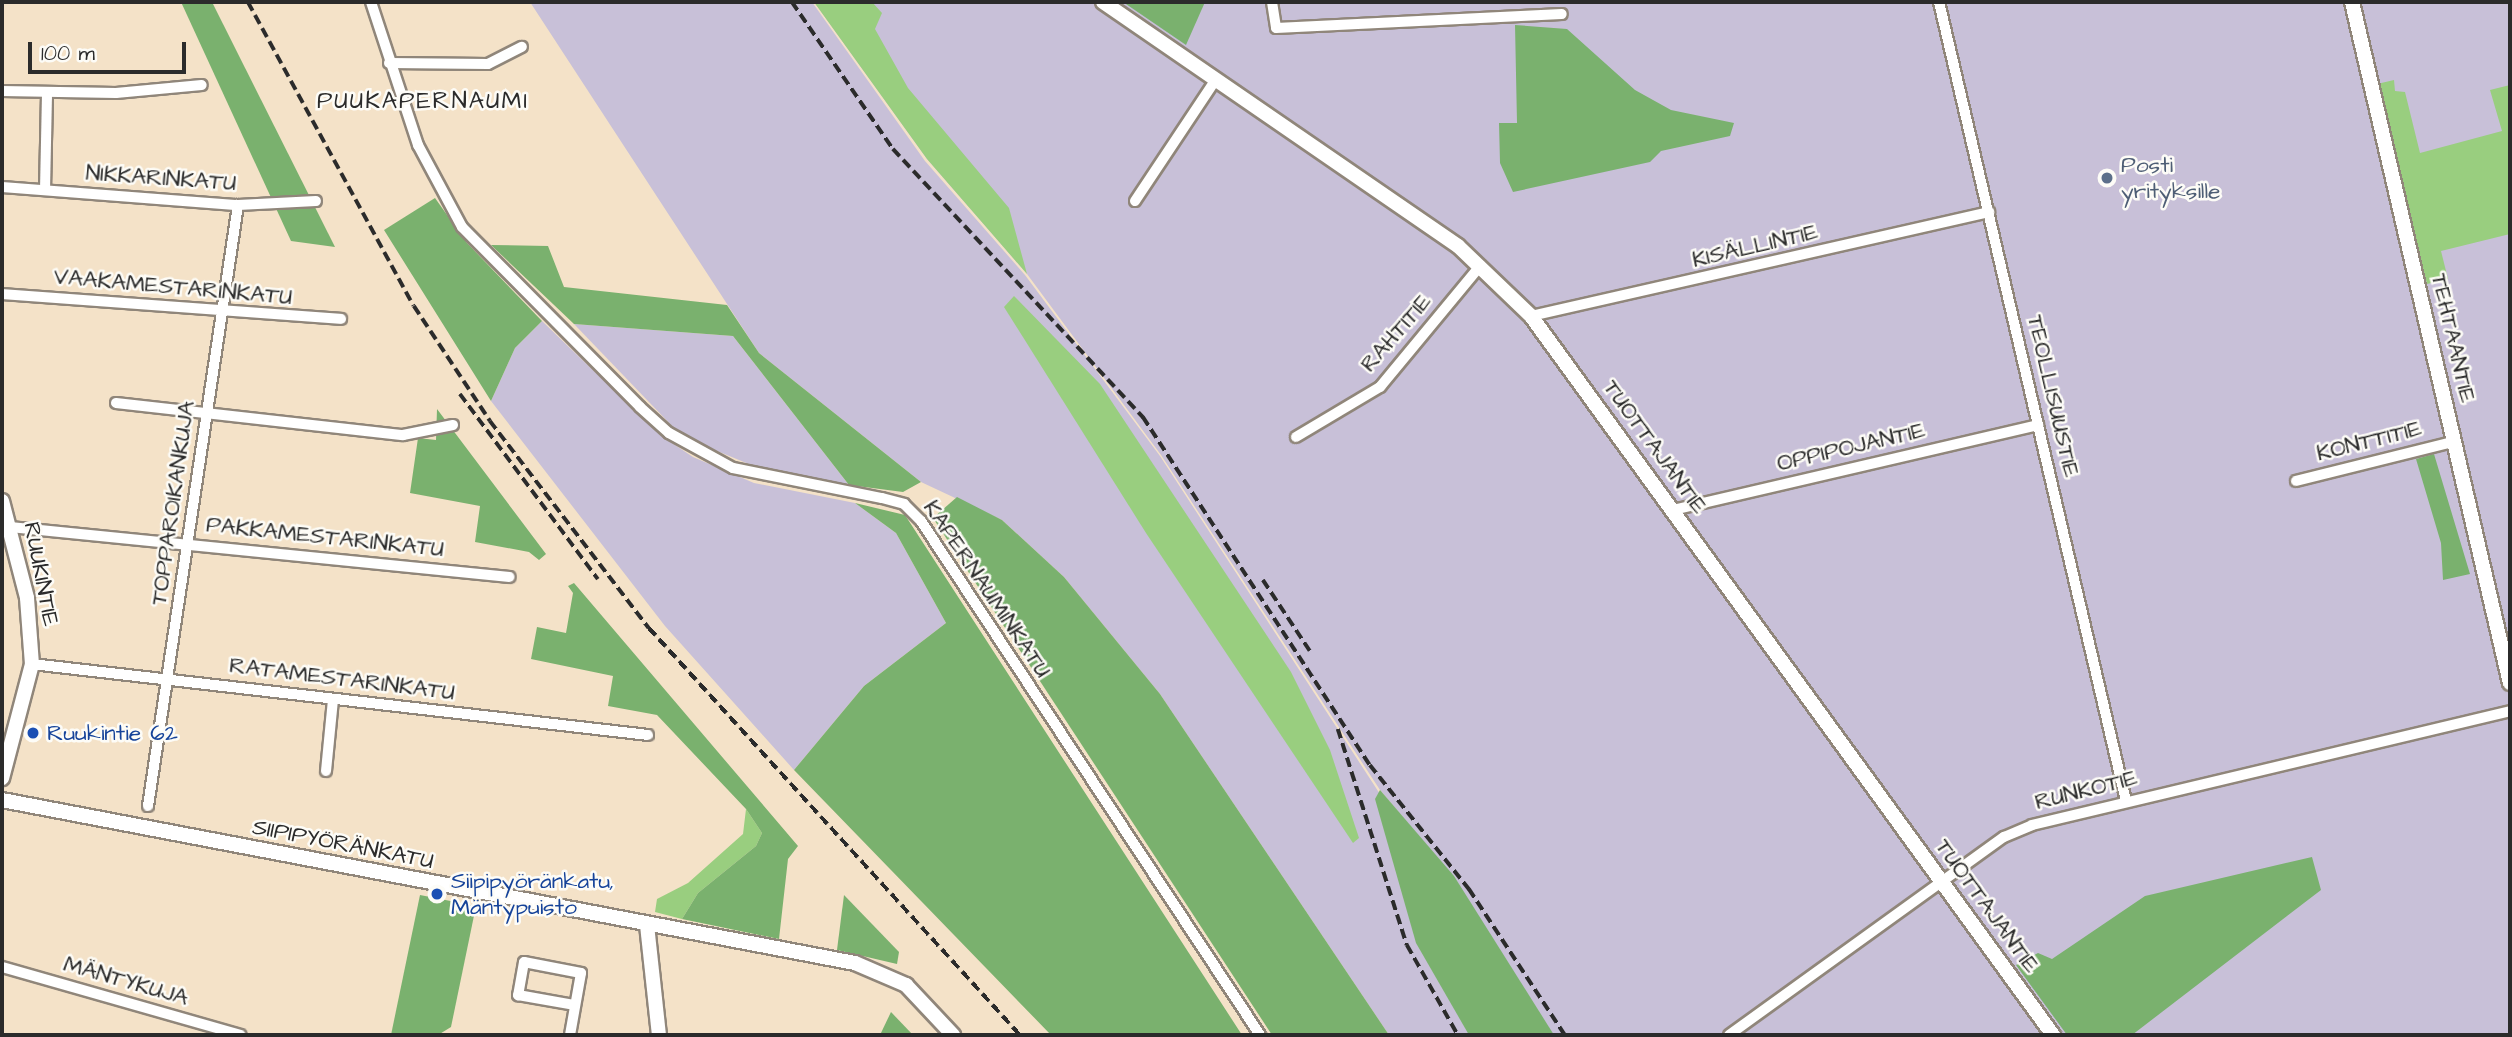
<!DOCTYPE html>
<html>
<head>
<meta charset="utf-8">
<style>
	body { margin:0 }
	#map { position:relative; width:2512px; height:1037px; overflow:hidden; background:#f4e2c8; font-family:"Architects Daughter",sans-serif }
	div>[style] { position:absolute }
	.industrial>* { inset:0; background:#c8c0d8 }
	.green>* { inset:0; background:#99ce7f }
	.forest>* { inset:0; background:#7ab16e }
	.roads { filter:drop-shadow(2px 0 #90867a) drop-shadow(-2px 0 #90867a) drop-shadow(0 2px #90867a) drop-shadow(0 -2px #90867a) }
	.minor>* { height:10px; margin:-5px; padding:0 5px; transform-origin:5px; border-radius:5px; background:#fff }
	.tertiary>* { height:14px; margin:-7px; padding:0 7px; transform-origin:7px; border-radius:7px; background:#fff }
	.rail>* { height:3.5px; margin-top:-1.75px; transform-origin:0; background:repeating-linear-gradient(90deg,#2b2b2b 0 10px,transparent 0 15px) }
	.dots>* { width:19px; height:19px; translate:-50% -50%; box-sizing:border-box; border:4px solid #fdfcf7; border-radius:50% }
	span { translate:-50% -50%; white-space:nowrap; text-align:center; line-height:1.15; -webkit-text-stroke:5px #fdfcf7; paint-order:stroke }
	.service-label { font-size:23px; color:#4e5e75 }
	.left { translate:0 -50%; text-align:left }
	.street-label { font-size:23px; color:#2b2b2b }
	.transit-label { font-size:23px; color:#164399 }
	.neighbourhood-label { font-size:24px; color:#2b2b2b; letter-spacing:2px }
	.frame { position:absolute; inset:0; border:4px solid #2b2b2b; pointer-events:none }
	.scale { position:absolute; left:28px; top:42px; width:158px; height:32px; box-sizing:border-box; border:4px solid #2b2b2b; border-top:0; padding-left:9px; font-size:21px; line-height:24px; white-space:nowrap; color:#2b2b2b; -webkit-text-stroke:5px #fdfcf7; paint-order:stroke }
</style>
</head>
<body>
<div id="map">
	<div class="industrial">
		<i style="clip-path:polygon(530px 2px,812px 2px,925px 161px,1025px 275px,1160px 456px,1378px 791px,1453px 877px,1380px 790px,1161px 455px,1027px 274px,927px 159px,814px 2px,2510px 2px,2510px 1035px,1389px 1035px,1160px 694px,1064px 577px,1002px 520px,921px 482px,759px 353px)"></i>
		<i style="clip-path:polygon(542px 321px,660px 435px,693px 457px,754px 483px,855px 503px,896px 533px,946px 623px,864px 686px,794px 770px,665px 626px,491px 401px,515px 348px)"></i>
		<i style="clip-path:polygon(574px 324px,733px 336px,849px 485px,771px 473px,700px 444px,672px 426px)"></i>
	</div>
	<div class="green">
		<i style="clip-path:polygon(814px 2px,872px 2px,882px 13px,875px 29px,908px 88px,1009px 208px,1027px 274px,927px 159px)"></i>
		<i style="clip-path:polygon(2394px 80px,2395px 91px,2405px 92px,2420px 153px,2502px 131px,2490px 90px,2510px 85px,2510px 234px,2441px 251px,2448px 279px,2427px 284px,2377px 84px)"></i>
		<i style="clip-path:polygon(1014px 296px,1100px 384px,1291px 672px,1330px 750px,1359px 838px,1353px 843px,1146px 533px,1004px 307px)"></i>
		<i style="clip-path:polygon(746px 809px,762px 833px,756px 846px,698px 893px,682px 919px,655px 912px,657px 899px,688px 883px,743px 834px)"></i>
	</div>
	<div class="forest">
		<i style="clip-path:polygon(181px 2px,212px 2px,335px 247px,291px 241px)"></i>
		<i style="clip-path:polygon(1123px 2px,1205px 2px,1186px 45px)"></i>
		<i style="clip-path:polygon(1515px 25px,1567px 29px,1635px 90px,1671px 110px,1734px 123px,1730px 136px,1661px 151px,1650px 162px,1513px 192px,1500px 163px,1499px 123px,1517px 123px)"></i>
		<i style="clip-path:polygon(435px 198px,467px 243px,542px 321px,515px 348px,491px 401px,384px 230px)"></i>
		<i style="clip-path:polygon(491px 245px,548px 246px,564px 287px,727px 305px,759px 353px,921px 482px,903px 492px,849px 485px,733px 336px,574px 324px)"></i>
		<i style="clip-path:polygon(437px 409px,546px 554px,539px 560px,529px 552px,475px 542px,480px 506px,410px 493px,418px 438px,436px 440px)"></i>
		<i style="clip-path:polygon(2434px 454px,2470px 574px,2443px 580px,2441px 543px,2416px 459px)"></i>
		<i style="clip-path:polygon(957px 497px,1002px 520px,1064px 577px,1160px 694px,1389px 1035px,1272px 1035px,933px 518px)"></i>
		<i style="clip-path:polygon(855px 503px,905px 515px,1242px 1035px,1051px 1035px,794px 770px,864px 686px,946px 623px,896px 533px)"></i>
		<i style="clip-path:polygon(574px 583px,798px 846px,788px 859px,779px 939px,682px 919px,698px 893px,756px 846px,762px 833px,746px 809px,657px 715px,608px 706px,613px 676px,531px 659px,537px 627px,566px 633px,573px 593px,568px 586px)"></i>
		<i style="clip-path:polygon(1380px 790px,1454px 876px,1554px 1035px,1469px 1035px,1416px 943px,1375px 799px)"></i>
		<i style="clip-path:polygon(2312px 857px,2321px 890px,2132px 1035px,2067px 1035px,2016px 965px,2038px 953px,2052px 959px,2145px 896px)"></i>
		<i style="clip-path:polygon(420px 895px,476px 906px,451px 1027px,438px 1035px,391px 1035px)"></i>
		<i style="clip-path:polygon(844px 895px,899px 952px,897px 964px,837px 950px)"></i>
		<i style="clip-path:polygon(891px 1012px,913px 1035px,880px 1035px)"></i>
	</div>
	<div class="roads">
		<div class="minor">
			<i style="left:371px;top:2px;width:151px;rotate:71.8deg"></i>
			<i style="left:418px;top:145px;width:93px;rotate:61.8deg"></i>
			<i style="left:462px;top:227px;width:253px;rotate:45.3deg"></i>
			<i style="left:640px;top:407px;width:39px;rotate:42deg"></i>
			<i style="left:669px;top:433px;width:73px;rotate:28.7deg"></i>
			<i style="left:733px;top:468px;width:152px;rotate:11.4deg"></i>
			<i style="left:882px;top:498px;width:23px;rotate:15deg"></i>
			<i style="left:904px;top:504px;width:24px;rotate:45deg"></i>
			<i style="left:921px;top:521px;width:616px;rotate:56.59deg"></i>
			<i style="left:1272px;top:2px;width:26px;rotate:81deg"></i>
			<i style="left:1276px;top:28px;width:286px;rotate:-2.8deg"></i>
			<i style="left:1939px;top:2px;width:821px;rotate:76.83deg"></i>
			<i style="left:389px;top:63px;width:99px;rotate:0.6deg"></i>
			<i style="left:488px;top:64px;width:38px;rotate:-27deg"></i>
			<i style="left:2px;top:91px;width:114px;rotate:1deg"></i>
			<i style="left:116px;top:93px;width:86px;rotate:-5.3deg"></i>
			<i style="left:2px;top:187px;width:237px;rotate:4.4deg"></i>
			<i style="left:238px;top:205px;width:78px;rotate:-2.9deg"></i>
			<i style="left:45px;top:190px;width:97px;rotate:-88.8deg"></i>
			<i style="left:1135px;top:201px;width:146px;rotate:-56.4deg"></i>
			<i style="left:2px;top:294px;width:340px;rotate:4.2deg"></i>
			<i style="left:1531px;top:316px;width:470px;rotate:-12.8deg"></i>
			<i style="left:116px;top:403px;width:289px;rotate:6.4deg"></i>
			<i style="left:403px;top:435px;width:51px;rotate:-11.3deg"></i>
			<i style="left:1296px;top:437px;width:98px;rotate:-30.8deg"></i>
			<i style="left:1380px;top:387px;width:158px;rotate:-50.4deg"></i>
			<i style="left:2296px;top:481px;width:162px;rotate:-14deg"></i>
			<i style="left:1673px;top:510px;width:375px;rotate:-13.1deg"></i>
			<i style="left:10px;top:527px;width:502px;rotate:5.71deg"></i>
			<i style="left:32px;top:664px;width:620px;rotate:6.57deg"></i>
			<i style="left:326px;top:771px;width:72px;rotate:-84.4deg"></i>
			<i style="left:148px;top:806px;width:608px;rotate:-81.48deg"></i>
			<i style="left:2px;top:967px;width:248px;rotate:15.9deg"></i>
			<i style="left:570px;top:1035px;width:63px;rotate:-79.9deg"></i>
			<i style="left:581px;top:973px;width:58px;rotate:-169.1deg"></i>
			<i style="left:524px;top:962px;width:34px;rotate:100deg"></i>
			<i style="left:518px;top:995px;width:58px;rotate:10deg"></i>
			<i style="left:1729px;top:1035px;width:339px;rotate:-35.8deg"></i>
			<i style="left:2004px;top:837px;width:30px;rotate:-23deg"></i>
			<i style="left:2032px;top:825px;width:491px;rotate:-13.4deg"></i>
		</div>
		<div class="tertiary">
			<i style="left:1103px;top:2px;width:431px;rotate:34.5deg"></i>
			<i style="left:1458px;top:246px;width:101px;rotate:43.8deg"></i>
			<i style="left:1531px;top:316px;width:889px;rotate:54.02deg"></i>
			<i style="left:2352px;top:2px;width:699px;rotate:76.94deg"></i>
			<i style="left:2px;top:501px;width:100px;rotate:75.5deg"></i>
			<i style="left:27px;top:598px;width:66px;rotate:85.7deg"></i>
			<i style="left:32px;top:664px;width:118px;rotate:104.7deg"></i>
			<i style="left:2px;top:800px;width:868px;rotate:10.82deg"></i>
			<i style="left:855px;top:963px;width:56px;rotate:23.3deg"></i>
			<i style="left:906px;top:985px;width:69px;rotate:46.8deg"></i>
			<i style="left:647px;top:925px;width:111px;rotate:83.8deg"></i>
		</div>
	</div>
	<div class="rail">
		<i style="left:248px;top:2px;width:346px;rotate:61.4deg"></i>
		<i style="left:414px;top:306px;width:138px;rotate:56.5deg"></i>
		<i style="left:490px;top:421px;width:261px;rotate:52.5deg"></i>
		<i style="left:649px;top:628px;width:551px;rotate:47.65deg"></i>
		<i style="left:792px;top:2px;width:178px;rotate:55.5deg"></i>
		<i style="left:893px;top:149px;width:367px;rotate:47deg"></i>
		<i style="left:1143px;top:417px;width:415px;rotate:56.9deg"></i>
		<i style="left:1370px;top:765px;width:159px;rotate:51.4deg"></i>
		<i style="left:1469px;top:889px;width:175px;rotate:56.7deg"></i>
		<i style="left:460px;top:394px;width:231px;rotate:53.3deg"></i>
		<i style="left:1263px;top:580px;width:85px;rotate:56.5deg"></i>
		<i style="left:1338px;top:729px;width:227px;rotate:72.3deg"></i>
		<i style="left:1407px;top:945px;width:103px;rotate:60.5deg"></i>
	</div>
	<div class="dots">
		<i style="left:2107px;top:178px;background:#5c6f8a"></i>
		<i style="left:33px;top:733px;background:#1a4fb4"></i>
		<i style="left:437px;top:894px;background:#1a4fb4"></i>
	</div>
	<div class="service-label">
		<span class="left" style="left:2121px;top:178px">Posti<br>yrityksille</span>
	</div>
	<div class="street-label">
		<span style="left:161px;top:178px;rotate:4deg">NIKKARINKATU</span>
		<span style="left:1755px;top:246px;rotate:-13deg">KISÄLLINTIE</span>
		<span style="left:173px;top:287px;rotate:5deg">VAAKAMESTARINKATU</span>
		<span style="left:1396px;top:333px;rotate:-49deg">RAHTITIE</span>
		<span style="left:2453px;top:338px;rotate:77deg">TEHTAANTIE</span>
		<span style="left:2053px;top:396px;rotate:77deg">TEOLLISUUSTIE</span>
		<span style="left:2369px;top:441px;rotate:-14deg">KONTTITIE</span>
		<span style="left:1655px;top:447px;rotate:54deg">TUOTTAJANTIE</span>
		<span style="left:1851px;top:447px;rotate:-13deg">OPPIPOJANTIE</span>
		<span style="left:173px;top:503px;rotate:-82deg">TOPPAROIKANKUJA</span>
		<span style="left:325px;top:537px;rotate:6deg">PAKKAMESTARINKATU</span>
		<span style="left:41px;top:574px;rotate:79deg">RUUKINTIE</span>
		<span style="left:987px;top:589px;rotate:56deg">KAPERNAUMINKATU</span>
		<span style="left:342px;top:679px;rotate:7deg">RATAMESTARINKATU</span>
		<span style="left:2086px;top:790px;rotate:-14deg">RUNKOTIE</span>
		<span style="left:343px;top:844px;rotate:11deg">SIIPIPYÖRÄNKATU</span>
		<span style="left:1987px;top:906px;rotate:54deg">TUOTTAJANTIE</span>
		<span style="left:126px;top:981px;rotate:16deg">MÄNTYKUJA</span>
	</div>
	<div class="transit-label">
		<span class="left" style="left:47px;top:733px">Ruukintie 62</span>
		<span class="left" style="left:451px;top:894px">Siipipyöränkatu,<br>Mäntypuisto</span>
	</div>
	<div class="neighbourhood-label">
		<span style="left:423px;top:102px">PUUKAPERNAUMI</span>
	</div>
	<div class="frame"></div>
	<div class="scale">100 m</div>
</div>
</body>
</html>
